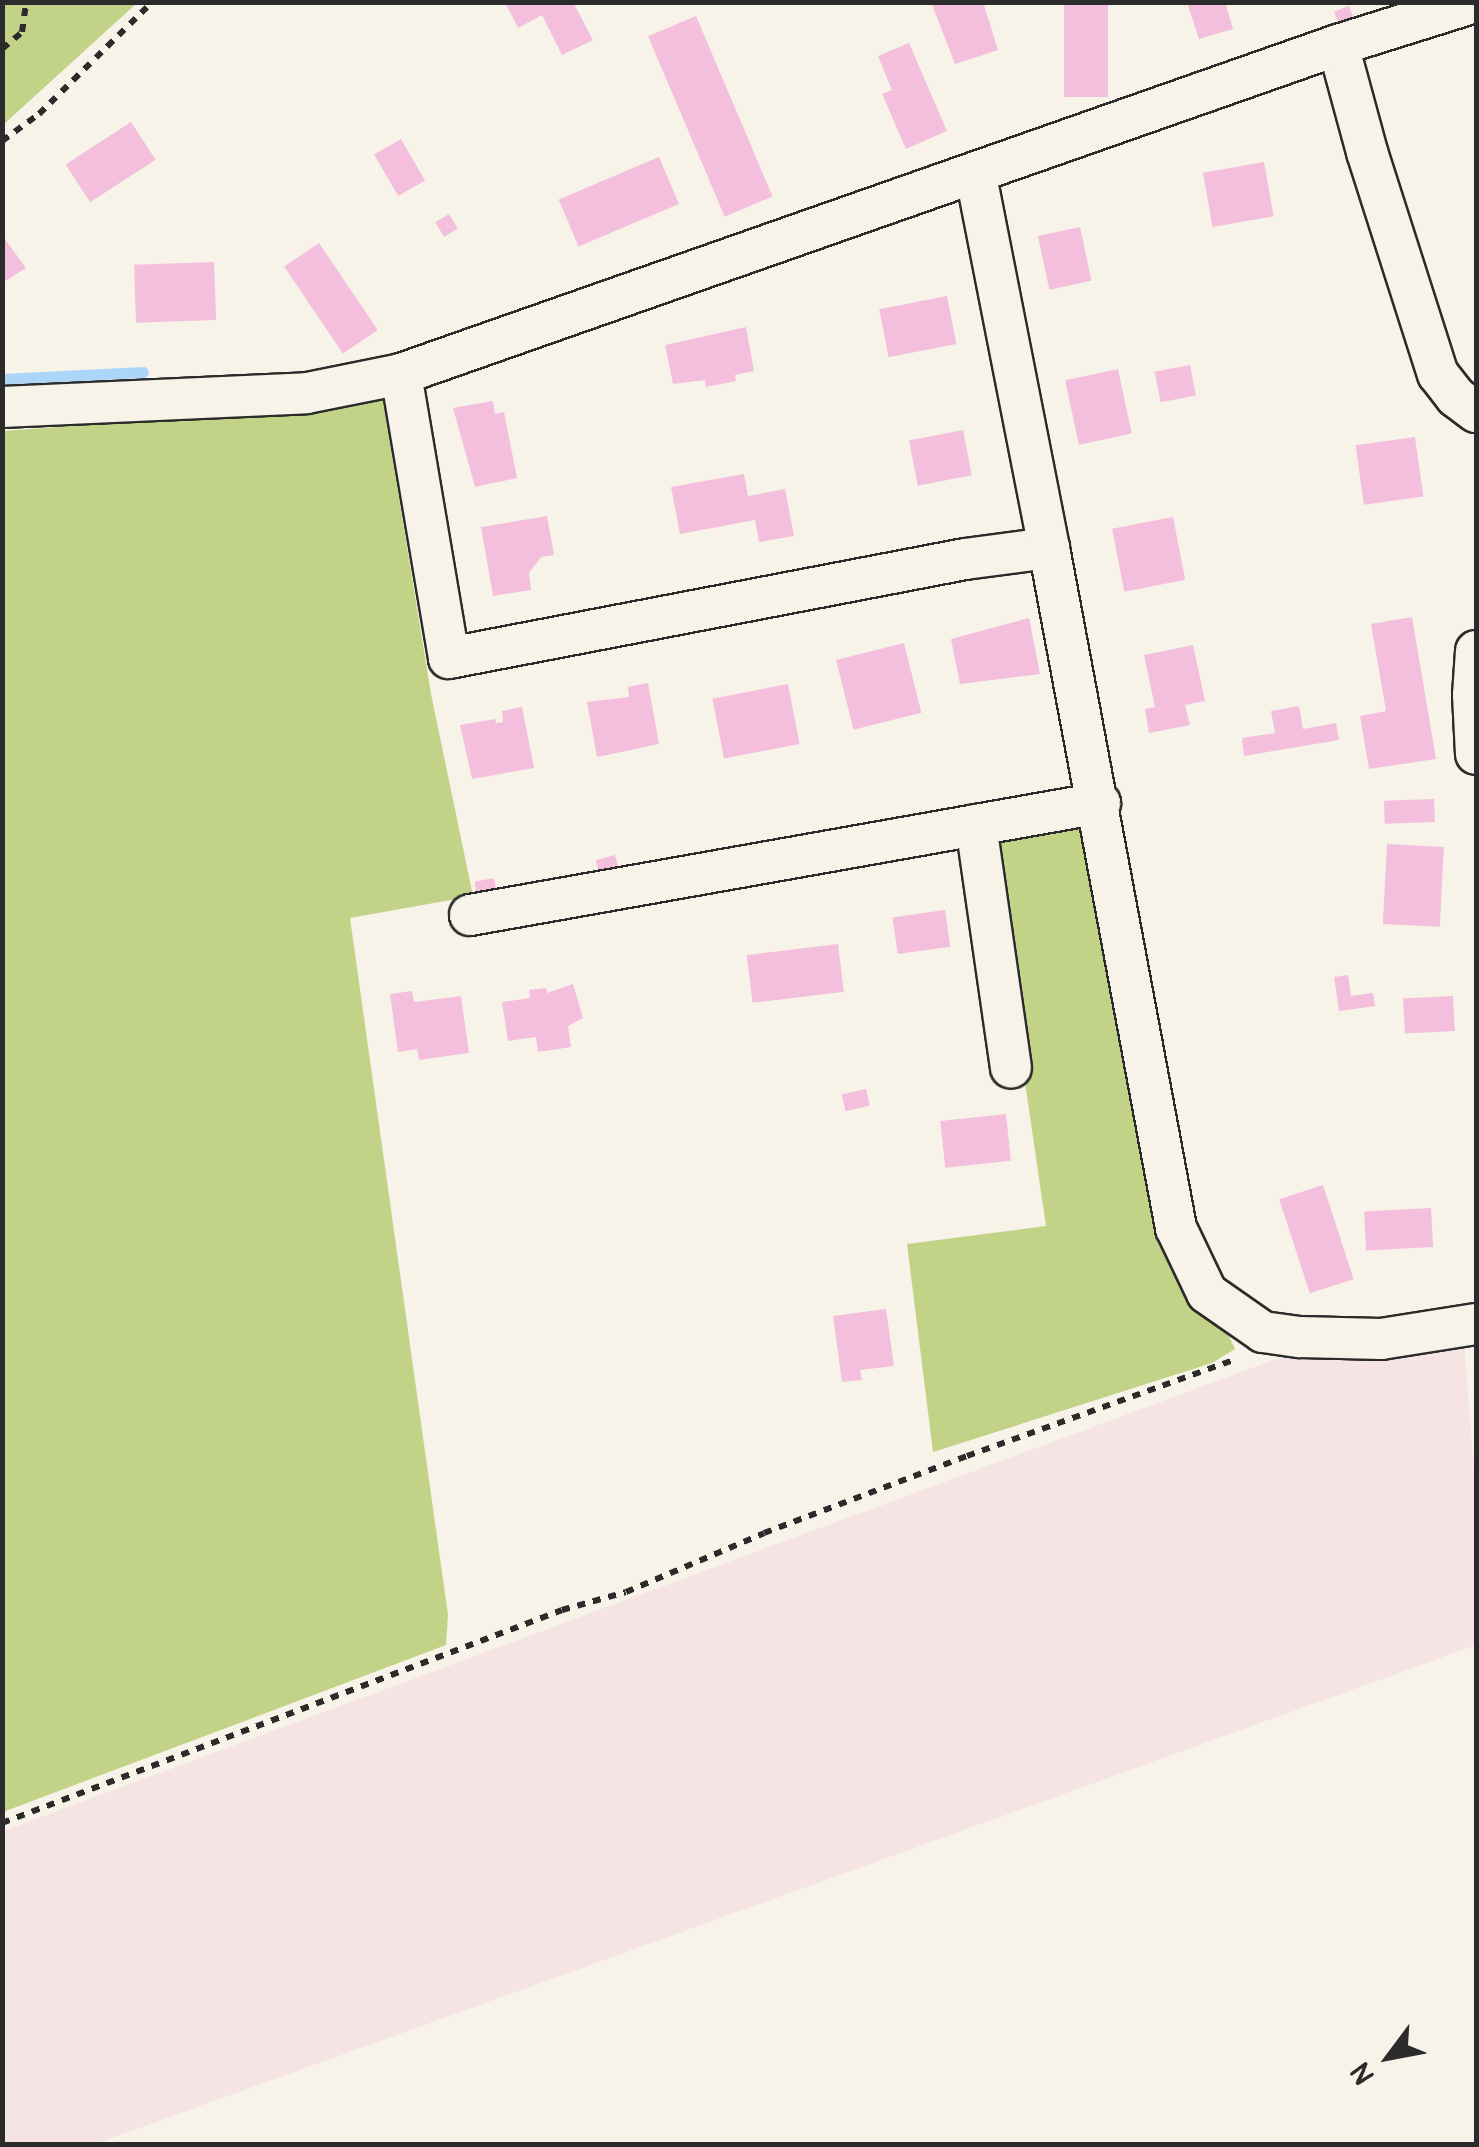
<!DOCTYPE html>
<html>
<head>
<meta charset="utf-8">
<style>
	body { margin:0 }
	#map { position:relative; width:1479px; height:2147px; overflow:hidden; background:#f7f3e8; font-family:Pangolin,sans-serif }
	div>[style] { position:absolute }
	.built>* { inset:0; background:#f6e3e4 }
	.green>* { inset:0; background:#c2d388 }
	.stream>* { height:11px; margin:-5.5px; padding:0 5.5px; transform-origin:5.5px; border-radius:5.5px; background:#add5f7 }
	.building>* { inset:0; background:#f3bfdc; transform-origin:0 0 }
	.path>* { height:6px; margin-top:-3px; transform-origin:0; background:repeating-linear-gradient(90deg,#2b2b2b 0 8px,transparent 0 16px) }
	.roads { filter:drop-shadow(2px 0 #2b2b2b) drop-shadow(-2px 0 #2b2b2b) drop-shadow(0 2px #2b2b2b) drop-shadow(0 -2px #2b2b2b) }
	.minor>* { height:40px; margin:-20px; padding:0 20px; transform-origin:20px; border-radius:20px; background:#f7f3e8 }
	span { translate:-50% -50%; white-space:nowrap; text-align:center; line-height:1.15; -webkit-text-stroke:8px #f7f3e8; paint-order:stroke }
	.frame { position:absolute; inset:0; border:5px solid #2b2b2b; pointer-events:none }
	.north { position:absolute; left:1339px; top:2007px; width:100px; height:100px; -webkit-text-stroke:8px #f7f3e8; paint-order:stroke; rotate:238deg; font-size:28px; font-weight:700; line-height:40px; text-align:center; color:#2b2b2b }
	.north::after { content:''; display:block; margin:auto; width:35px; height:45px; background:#2b2b2b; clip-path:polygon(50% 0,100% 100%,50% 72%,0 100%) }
</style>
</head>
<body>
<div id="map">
	<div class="built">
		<i style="clip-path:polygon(1464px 1344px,1476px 1493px,1476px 1645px,95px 2144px,3px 2144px,3px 1831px,1284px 1356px)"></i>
	</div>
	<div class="green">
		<i style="clip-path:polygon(3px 2px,137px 2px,137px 3px,3px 125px)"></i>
		<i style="clip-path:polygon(382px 393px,431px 694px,473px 896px,350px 918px,448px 1615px,446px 1645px,3px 1812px,3px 431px,257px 413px)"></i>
		<i style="clip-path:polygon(1056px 820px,1093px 830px,1176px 1248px,1220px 1317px,1235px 1349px,1212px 1363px,933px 1452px,907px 1244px,1046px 1226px,989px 836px)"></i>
	</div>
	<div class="stream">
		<i style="left:2px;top:379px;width:141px;rotate:-2.8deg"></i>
	</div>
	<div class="building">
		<i style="clip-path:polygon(505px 2px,573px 2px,593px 40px,562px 55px,542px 15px,518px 28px)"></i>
		<i style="clip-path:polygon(931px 2px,983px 2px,998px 50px,955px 64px)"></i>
		<i style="left:1064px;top:2px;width:44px;height:95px"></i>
		<i style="clip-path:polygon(1187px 2px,1225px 2px,1233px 29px,1199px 39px)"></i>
		<i style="left:1349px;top:6px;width:17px;height:16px;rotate:69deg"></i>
		<i style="left:696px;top:16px;width:196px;height:52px;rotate:67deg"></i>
		<i style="clip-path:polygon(909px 43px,947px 131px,906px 149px,882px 94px,892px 90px,878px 56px)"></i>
		<i style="left:131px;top:122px;width:45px;height:78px;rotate:57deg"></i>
		<i style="left:401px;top:139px;width:48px;height:31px;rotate:60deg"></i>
		<i style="left:659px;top:157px;width:51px;height:109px;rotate:67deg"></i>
		<i style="left:1264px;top:162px;width:55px;height:62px;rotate:80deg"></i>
		<i style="left:449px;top:214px;width:17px;height:16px;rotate:59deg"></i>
		<i style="left:1080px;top:227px;width:55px;height:43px;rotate:78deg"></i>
		<i style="clip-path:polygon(2px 235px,26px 268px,2px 283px)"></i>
		<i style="left:319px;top:243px;width:105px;height:42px;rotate:56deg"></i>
		<i style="left:214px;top:262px;width:58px;height:80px;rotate:88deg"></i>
		<i style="left:947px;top:296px;width:49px;height:69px;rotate:79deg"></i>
		<i style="clip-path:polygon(746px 327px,754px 371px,735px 375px,736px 381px,706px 387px,705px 380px,673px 384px,665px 345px)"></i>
		<i style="left:1190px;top:365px;width:31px;height:36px;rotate:79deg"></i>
		<i style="left:1118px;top:369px;width:66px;height:54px;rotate:78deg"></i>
		<i style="clip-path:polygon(493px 401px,495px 414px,504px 412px,517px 478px,475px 487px,453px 408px)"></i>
		<i style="left:963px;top:430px;width:46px;height:55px;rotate:79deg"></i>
		<i style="left:1415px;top:437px;width:60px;height:60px;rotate:82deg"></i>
		<i style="clip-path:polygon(744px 474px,748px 496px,785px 489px,794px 536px,759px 542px,755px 520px,680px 534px,671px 487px)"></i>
		<i style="clip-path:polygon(547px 516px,554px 555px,541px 557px,529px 573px,531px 590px,493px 596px,481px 527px)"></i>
		<i style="left:1173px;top:517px;width:64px;height:62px;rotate:79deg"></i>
		<i style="clip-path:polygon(1412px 617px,1436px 759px,1369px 769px,1360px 716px,1386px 711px,1371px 624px)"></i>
		<i style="clip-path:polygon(1029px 618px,1040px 674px,960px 684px,951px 639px)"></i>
		<i style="left:904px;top:643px;width:72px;height:70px;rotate:76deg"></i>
		<i style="clip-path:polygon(1193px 645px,1205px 701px,1185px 705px,1190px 725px,1149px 733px,1145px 709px,1155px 707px,1144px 655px)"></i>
		<i style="clip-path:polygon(648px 683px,659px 744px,597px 757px,587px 702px,629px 697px,628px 687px)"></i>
		<i style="left:788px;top:684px;width:61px;height:77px;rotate:79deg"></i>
		<i style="clip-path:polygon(1299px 706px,1303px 729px,1336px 723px,1339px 740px,1244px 756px,1242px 738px,1275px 733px,1271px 711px)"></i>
		<i style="clip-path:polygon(522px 707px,534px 768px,472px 779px,460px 725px,495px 719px,496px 723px,503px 722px,502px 711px)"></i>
		<i style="left:1434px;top:799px;width:23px;height:50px;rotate:88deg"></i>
		<i style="left:1387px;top:844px;width:57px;height:80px;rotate:3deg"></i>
		<i style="left:615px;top:855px;width:16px;height:20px;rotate:75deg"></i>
		<i style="left:494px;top:878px;width:16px;height:20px;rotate:79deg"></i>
		<i style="left:945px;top:910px;width:37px;height:53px;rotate:82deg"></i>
		<i style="left:838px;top:944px;width:48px;height:92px;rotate:83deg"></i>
		<i style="clip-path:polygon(1348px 975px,1351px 996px,1373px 993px,1375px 1006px,1339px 1011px,1334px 977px)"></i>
		<i style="clip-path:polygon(573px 984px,583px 1018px,568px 1026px,571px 1047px,538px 1052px,536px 1037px,508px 1041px,502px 1002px,530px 998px,529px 990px,546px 988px,547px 993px)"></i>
		<i style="clip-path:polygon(412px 991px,414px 1002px,461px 996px,469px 1053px,419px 1060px,417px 1049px,398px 1052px,390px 994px)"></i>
		<i style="left:1453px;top:996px;width:35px;height:50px;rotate:87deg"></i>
		<i style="left:866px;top:1089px;width:17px;height:25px;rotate:77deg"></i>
		<i style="left:1006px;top:1114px;width:47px;height:66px;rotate:84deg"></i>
		<i style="left:1323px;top:1185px;width:99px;height:46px;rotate:72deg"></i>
		<i style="left:1431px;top:1208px;width:39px;height:67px;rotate:87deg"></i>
		<i style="clip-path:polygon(886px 1309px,894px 1366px,860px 1370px,862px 1380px,842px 1382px,833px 1316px)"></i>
	</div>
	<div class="path">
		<i style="left:2px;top:49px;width:26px;rotate:-40deg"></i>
		<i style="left:22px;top:32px;width:30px;rotate:-82deg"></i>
		<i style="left:2px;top:141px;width:46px;rotate:-36.1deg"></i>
		<i style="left:39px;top:114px;width:159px;rotate:-44.7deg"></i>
		<i style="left:2px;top:1823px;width:599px;rotate:-20.82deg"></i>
		<i style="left:562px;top:1610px;width:66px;rotate:-15.7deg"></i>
		<i style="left:626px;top:1592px;width:150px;rotate:-23.1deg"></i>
		<i style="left:764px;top:1533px;width:217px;rotate:-20.8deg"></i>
		<i style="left:967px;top:1456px;width:287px;rotate:-19.8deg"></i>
	</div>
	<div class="roads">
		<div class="minor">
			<i style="left:1338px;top:45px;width:111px;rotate:74.8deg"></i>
			<i style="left:1367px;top:152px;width:233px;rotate:72.3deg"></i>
			<i style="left:1438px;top:374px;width:29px;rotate:52deg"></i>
			<i style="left:1456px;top:397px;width:25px;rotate:37deg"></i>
			<i style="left:401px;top:374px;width:288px;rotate:80.4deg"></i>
			<i style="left:449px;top:658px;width:525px;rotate:-10.86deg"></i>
			<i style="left:965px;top:559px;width:85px;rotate:-7.5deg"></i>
			<i style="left:1049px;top:548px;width:380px;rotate:-101.1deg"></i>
			<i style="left:2px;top:407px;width:305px;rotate:-2.6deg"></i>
			<i style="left:307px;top:393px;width:96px;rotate:-11.4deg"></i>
			<i style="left:401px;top:374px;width:993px;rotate:-19.35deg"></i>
			<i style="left:1338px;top:45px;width:144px;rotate:-17.4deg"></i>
			<i style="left:1049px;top:548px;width:692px;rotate:79.42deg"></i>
			<i style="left:1176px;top:1228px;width:72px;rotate:64.5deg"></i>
			<i style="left:1207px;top:1293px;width:68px;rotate:34.9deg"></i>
			<i style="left:1263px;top:1332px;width:37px;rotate:8deg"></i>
			<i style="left:1300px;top:1337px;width:81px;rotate:1.4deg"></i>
			<i style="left:1381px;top:1339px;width:96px;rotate:-9deg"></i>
			<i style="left:1476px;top:651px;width:44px;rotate:93.9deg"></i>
			<i style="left:1473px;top:695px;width:59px;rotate:87.1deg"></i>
			<i style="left:976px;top:825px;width:245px;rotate:81.8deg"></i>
			<i style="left:470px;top:915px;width:640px;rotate:-10.08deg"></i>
		</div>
	</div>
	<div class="frame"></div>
	<div class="north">N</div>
</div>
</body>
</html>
